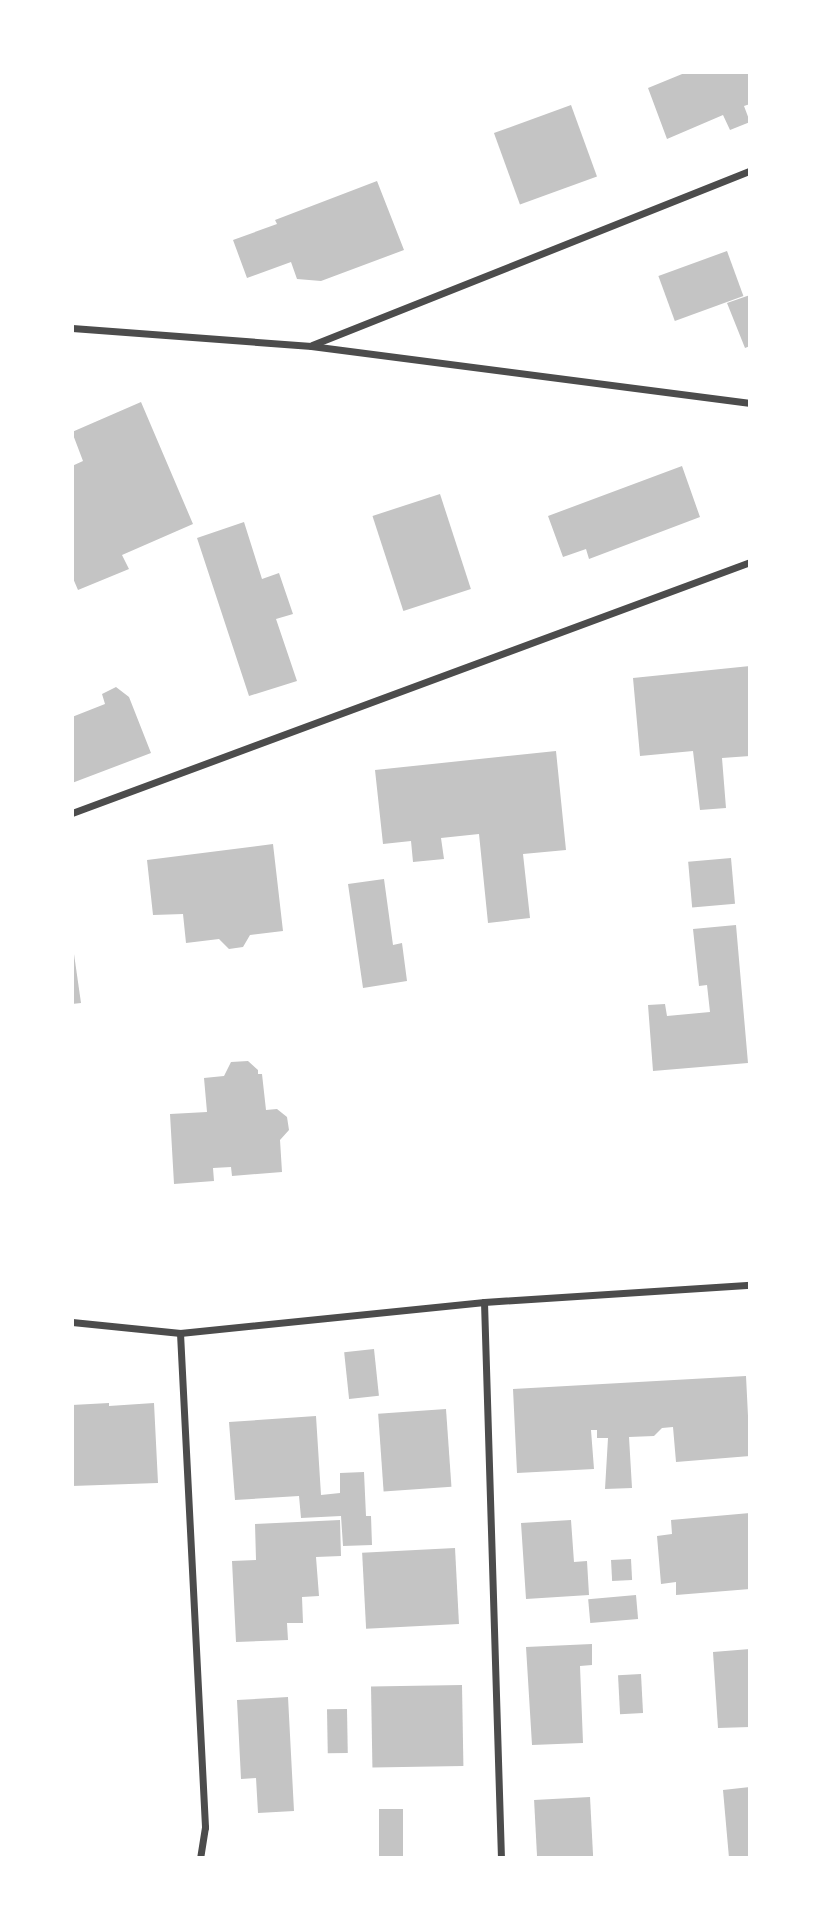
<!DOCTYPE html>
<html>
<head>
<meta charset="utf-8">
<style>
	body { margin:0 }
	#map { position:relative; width:822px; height:1930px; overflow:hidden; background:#fff; font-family:Barlow,sans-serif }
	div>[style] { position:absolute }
	.building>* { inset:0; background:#c4c4c4; transform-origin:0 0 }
	.minor>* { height:7px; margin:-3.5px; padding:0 3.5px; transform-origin:3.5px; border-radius:3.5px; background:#4c4c4c }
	span { translate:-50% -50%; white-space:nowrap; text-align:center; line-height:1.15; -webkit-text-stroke:5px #fff; paint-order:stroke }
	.frame { position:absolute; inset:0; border:74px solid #fff; pointer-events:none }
</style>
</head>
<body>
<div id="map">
	<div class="building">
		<i style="clip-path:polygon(687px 72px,750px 72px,750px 104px,744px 106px,750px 122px,730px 130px,723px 115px,667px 139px,648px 88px)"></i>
		<i style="left:571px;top:105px;width:76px;height:82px;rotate:70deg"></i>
		<i style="clip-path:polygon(377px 181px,404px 250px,321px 281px,297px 279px,291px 262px,247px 278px,233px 240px,277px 224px,275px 220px)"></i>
		<i style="left:727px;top:251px;width:48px;height:73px;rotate:70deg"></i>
		<i style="clip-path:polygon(750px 295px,750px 346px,745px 348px,727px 303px)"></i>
		<i style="clip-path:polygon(141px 402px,193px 524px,122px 555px,129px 569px,78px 590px,72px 576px,72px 466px,83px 461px,72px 432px)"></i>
		<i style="clip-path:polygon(682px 466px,700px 517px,589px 559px,586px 549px,563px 557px,548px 516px)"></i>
		<i style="left:440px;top:494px;width:100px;height:71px;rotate:72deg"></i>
		<i style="clip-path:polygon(244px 522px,262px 579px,279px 573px,293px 614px,276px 619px,297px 681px,249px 696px,197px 538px)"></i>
		<i style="clip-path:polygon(750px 666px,750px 756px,722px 758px,726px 808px,700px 810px,693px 751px,640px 756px,633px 678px)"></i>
		<i style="clip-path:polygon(116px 687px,129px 697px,151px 753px,72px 783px,72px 717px,105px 704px,102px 694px)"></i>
		<i style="clip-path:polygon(556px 751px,566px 850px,523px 854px,530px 918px,488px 923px,479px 834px,441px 838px,444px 859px,413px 862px,411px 841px,383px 844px,375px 770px)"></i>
		<i style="clip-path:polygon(273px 844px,283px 931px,250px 935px,243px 947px,229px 949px,219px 939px,186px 943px,183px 914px,153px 915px,147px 860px)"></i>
		<i style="left:731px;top:858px;width:46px;height:43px;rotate:85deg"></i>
		<i style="clip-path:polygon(384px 879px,393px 945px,402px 943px,407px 981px,363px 988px,348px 884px)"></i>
		<i style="clip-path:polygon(736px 925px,748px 1063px,653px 1071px,648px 1005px,665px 1004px,667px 1016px,710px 1012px,707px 985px,699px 986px,693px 929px)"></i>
		<i style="clip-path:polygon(72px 940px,81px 1003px,72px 1004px)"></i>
		<i style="clip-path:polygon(248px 1061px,258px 1070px,258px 1074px,262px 1074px,266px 1110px,277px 1109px,287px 1117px,289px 1130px,280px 1140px,282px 1172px,232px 1176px,231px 1167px,213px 1168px,214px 1181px,174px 1184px,170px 1114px,207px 1112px,204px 1078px,224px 1076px,231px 1062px)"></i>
		<i style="left:374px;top:1349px;width:47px;height:30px;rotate:84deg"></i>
		<i style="clip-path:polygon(746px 1376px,750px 1456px,676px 1462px,673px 1427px,662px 1428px,654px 1436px,629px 1437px,632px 1488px,605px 1489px,608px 1438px,597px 1438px,597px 1430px,591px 1430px,594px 1469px,517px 1473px,513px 1389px)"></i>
		<i style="clip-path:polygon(109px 1403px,109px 1406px,154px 1403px,158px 1483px,72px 1486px,72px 1405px)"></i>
		<i style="left:446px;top:1409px;width:78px;height:68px;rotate:86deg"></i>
		<i style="clip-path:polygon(316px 1416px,321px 1495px,340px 1493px,340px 1473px,364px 1472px,366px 1516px,371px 1516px,372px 1545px,343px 1546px,341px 1516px,301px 1518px,299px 1496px,235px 1500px,229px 1422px)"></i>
		<i style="clip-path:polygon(750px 1513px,750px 1589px,676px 1595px,676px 1582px,661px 1584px,657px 1536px,672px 1534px,671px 1520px)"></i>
		<i style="clip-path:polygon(340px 1520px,341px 1556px,316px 1557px,319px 1596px,302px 1597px,303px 1623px,287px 1623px,288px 1640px,236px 1642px,232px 1561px,256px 1560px,255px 1524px)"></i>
		<i style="clip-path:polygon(571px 1520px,574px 1562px,587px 1561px,589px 1595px,526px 1599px,521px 1523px)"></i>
		<i style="left:455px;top:1548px;width:76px;height:93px;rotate:87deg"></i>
		<i style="left:631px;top:1559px;width:21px;height:20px;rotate:87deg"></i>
		<i style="left:636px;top:1595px;width:24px;height:48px;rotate:85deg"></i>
		<i style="clip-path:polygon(592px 1644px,592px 1665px,580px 1666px,583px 1743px,532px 1745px,526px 1647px)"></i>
		<i style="clip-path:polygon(750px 1649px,750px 1727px,718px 1728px,713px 1652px)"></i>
		<i style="left:641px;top:1674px;width:39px;height:23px;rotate:87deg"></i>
		<i style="left:462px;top:1685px;width:81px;height:91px;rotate:89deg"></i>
		<i style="clip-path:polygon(288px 1697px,294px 1811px,258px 1813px,256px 1778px,241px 1779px,237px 1700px)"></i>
		<i style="left:347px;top:1709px;width:44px;height:20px;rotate:89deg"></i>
		<i style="clip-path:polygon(750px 1787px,750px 1858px,729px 1858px,723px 1790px)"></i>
		<i style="left:590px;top:1797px;width:61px;height:56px;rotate:87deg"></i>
		<i style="left:379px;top:1809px;width:24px;height:49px"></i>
	</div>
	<div class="minor">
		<i style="left:72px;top:328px;width:240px;rotate:4.3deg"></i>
		<i style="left:311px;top:346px;width:443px;rotate:7.4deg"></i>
		<i style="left:312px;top:345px;width:471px;rotate:-21.7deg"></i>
		<i style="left:72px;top:813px;width:723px;rotate:-20.31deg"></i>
		<i style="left:484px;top:1302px;width:556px;rotate:88.25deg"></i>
		<i style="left:72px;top:1322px;width:109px;rotate:5.8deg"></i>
		<i style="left:180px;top:1333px;width:306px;rotate:-5.8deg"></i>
		<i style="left:484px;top:1302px;width:267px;rotate:-3.7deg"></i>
		<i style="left:180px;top:1333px;width:495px;rotate:87.1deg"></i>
		<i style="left:205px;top:1827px;width:31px;rotate:99deg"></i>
	</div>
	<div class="frame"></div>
</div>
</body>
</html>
